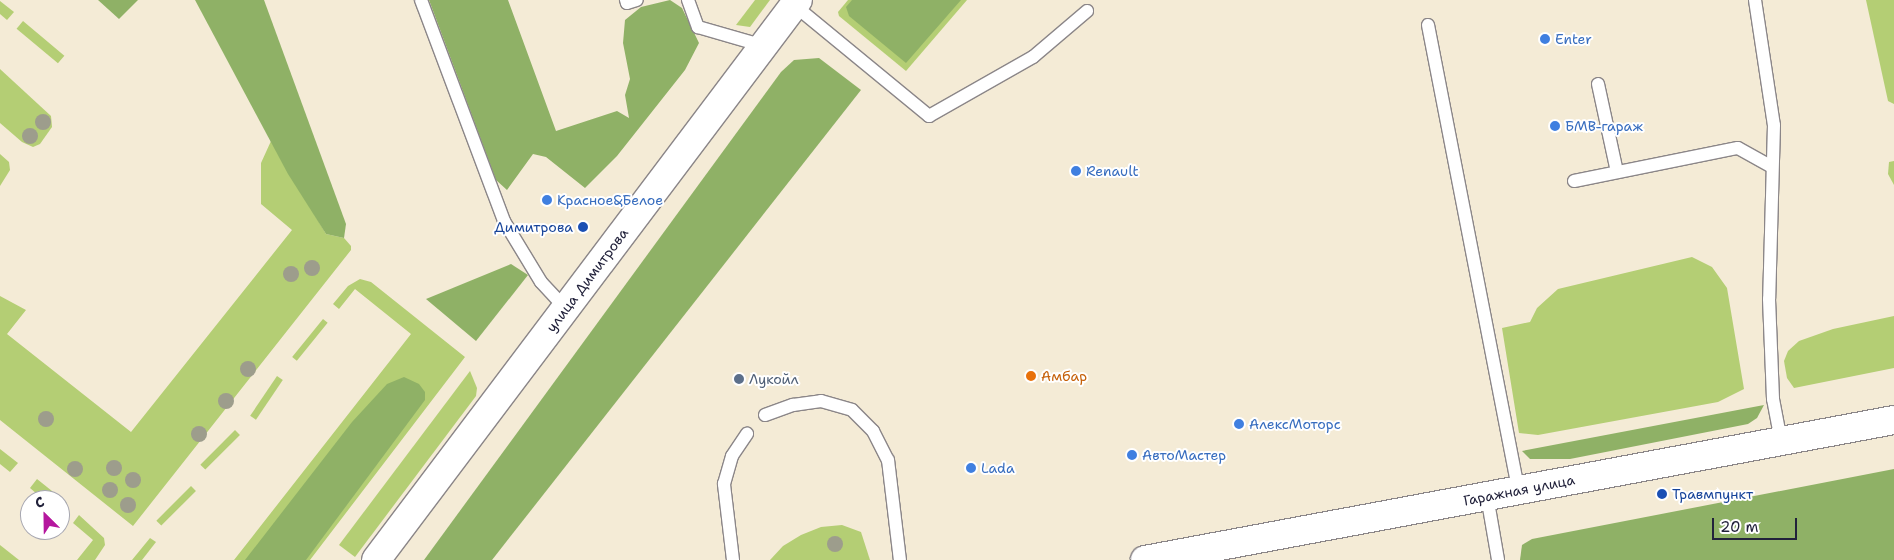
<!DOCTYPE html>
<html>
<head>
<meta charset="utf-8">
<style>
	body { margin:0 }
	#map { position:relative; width:1894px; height:560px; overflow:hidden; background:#f4ebd6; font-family:"Shantell Sans",sans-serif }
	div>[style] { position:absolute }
	.green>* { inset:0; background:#b4ce74; transform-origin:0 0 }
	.forest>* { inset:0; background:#8fb166 }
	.roads { filter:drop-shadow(1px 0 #8b8688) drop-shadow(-1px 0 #8b8688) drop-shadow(0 1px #8b8688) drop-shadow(0 -1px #8b8688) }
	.service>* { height:12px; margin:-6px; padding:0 6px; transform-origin:6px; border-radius:6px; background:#fff }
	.tertiary>* { height:28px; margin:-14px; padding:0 14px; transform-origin:14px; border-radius:14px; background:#fff }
	.trees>* { width:16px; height:16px; margin:-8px; border-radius:50%; background:#9d9d8c }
	.dots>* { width:14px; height:14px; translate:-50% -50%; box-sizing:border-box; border:2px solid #fff; border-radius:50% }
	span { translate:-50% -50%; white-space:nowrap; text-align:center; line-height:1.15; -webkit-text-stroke:4px #fff; paint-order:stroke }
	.shop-label { font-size:14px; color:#366cbe }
	.left { translate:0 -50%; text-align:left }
	.transit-label { font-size:14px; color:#164399 }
	.right { translate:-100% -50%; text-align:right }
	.street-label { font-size:14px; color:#22223b }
	.food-label { font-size:14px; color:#c56008 }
	.service-label { font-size:14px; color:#4e5e75 }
	.north { position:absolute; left:20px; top:490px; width:50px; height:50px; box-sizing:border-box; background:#fff; border:1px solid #a7a7b1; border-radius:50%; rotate:337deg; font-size:14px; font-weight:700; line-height:20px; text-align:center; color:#22223b }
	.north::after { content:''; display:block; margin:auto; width:18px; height:22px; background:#b5179e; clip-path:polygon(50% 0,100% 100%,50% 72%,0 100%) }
	.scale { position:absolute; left:1712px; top:518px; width:85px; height:22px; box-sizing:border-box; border:2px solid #22223b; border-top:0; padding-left:6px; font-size:15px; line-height:18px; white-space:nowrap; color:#22223b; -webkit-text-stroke:4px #fff; paint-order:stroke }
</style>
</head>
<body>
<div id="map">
	<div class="green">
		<i style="clip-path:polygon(755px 0,770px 0,750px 27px,736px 25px)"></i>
		<i style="clip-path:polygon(848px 0,967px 0,906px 71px,839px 16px,838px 12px)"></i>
		<i style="clip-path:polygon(1866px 0,1894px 0,1894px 104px,1888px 101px)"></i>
		<i style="clip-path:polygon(0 1px,14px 12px,7px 20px,0 14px)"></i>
		<i style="left:23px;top:21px;width:54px;height:10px;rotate:40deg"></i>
		<i style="clip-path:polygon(0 69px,51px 116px,52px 127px,40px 144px,33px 147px,22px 142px,0 123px)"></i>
		<i style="clip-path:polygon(271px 141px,326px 234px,344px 238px,351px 246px,351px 250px,133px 526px,0 420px,0 296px,26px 310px,7px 334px,131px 432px,292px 230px,261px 204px,261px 163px)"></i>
		<i style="clip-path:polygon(0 154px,9px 162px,10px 170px,0 186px)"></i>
		<i style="clip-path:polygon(1894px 161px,1894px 185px,1888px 174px,1889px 162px)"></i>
		<i style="clip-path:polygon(1692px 257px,1712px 267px,1727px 288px,1744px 389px,1718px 402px,1538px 435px,1519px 433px,1502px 328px,1530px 322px,1537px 308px,1558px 289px)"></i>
		<i style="clip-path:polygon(360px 279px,371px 282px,465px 357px,310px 560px,234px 560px,411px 334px,355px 289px,339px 309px,333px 304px,348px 286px)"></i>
		<i style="clip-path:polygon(1894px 316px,1894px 368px,1794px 388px,1787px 378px,1784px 361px,1788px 351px,1799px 341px,1833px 329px)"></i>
		<i style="left:323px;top:319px;width:6px;height:49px;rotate:39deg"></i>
		<i style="clip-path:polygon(470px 371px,477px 388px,476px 396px,355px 557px,339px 545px)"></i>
		<i style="left:277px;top:376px;width:7px;height:48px;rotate:34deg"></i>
		<i style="left:235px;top:430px;width:7px;height:49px;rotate:45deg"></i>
		<i style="clip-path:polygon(0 449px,18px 463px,10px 472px,0 464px)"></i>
		<i style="clip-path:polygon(37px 479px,67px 503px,60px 511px,60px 500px,44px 500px,30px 488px)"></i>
		<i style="left:191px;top:486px;width:7px;height:49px;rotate:45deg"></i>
		<i style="clip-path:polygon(79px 515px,104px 538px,105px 545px,95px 560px,77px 560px,93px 540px,73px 523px)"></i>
		<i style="clip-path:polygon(842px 525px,861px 532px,870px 560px,770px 560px,783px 546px,801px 535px,821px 527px)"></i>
		<i style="clip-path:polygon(150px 538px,156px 542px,142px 560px,132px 560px)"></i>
		<i style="clip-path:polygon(0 545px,19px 560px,0 560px)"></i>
	</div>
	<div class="forest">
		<i style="clip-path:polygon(98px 0,138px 0,119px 19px)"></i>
		<i style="clip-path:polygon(195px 0,264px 0,346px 224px,344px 238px,326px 234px,288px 174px)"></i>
		<i style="clip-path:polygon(429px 0,508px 0,556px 131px,617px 111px,629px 118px,625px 95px,630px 79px,623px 43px,625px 20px,641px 7px,670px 0,682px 8px,699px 43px,685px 70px,617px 156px,585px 188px,546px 157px,533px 154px,507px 190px,496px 180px)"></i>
		<i style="clip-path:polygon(852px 0,961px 0,906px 63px,849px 16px,846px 7px)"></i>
		<i style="clip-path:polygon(819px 58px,861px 90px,492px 560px,424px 560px,781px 72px,794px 60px)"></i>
		<i style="clip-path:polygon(511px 264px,528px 275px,476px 341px,426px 299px)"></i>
		<i style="clip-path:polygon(404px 377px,419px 384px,425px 392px,425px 400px,306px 560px,245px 560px,352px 422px,387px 384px)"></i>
		<i style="clip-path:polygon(1764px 405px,1757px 418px,1748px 424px,1570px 459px,1530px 459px,1522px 451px)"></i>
		<i style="clip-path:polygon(1894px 469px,1894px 560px,1520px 560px,1522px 545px,1532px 539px)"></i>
	</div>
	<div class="roads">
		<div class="service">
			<i style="left:421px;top:0;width:236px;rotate:69.4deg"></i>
			<i style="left:504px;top:221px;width:71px;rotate:58.8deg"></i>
			<i style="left:541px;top:282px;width:37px;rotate:47deg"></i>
			<i style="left:626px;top:0;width:3px;rotate:72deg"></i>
			<i style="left:627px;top:3px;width:10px;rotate:-17deg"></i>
			<i style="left:688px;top:0;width:29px;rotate:70deg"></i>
			<i style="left:698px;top:27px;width:69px;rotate:16.1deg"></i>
			<i style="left:1755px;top:0;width:126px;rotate:81.4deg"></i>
			<i style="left:1774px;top:125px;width:174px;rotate:91.6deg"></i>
			<i style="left:1769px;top:299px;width:100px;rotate:87.7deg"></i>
			<i style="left:1773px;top:399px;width:43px;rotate:79.2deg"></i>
			<i style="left:794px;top:5px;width:175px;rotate:39.4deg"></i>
			<i style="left:929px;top:116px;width:120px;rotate:-29.6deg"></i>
			<i style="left:1033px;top:57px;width:71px;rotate:-40.4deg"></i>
			<i style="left:1428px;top:25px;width:474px;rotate:79deg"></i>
			<i style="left:1598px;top:84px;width:90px;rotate:77.8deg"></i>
			<i style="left:1574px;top:181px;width:167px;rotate:-11.4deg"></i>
			<i style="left:1738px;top:148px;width:38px;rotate:29deg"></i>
			<i style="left:765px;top:415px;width:30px;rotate:-20deg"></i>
			<i style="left:793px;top:405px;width:28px;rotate:-8deg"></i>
			<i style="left:821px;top:401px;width:32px;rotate:16deg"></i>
			<i style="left:852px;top:410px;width:30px;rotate:45deg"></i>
			<i style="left:873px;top:431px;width:33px;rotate:63deg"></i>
			<i style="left:888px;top:460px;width:101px;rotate:83.2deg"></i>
			<i style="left:1487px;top:496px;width:65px;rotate:80.2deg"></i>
			<i style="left:733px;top:560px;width:77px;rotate:-96.8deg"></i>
			<i style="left:724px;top:484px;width:29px;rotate:-74deg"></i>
			<i style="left:732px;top:456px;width:27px;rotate:-56deg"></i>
		</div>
		<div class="tertiary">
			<i style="left:376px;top:560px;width:701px;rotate:-53deg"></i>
			<i style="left:1145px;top:560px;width:762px;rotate:-10.59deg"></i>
		</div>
	</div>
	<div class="trees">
		<i style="left:43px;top:122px"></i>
		<i style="left:30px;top:136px"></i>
		<i style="left:312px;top:268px"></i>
		<i style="left:291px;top:274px"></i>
		<i style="left:248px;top:369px"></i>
		<i style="left:226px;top:401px"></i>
		<i style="left:46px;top:419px"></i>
		<i style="left:199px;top:434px"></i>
		<i style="left:114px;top:468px"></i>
		<i style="left:75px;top:469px"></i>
		<i style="left:133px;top:480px"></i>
		<i style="left:110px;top:490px"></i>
		<i style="left:128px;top:505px"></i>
		<i style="left:835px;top:544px"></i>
	</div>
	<div class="dots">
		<i style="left:1545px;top:39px;background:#3f7fe0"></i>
		<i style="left:1555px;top:126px;background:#3f7fe0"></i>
		<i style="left:1076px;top:171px;background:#3f7fe0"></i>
		<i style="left:547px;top:200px;background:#3f7fe0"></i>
		<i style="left:583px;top:227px;background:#1a4fb4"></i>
		<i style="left:1031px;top:376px;background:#e8710a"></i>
		<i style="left:739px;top:379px;background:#5c6f8a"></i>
		<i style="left:1239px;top:424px;background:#3f7fe0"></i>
		<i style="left:1132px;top:455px;background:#3f7fe0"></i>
		<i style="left:971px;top:468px;background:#3f7fe0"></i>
		<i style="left:1662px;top:494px;background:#1a4fb4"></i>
	</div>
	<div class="shop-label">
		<span class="left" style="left:1555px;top:39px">Enter</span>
		<span class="left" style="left:1565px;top:126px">БМВ-гараж</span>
		<span class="left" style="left:1086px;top:171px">Renault</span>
		<span class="left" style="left:557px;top:200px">Красное&amp;Белое</span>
		<span class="left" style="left:1249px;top:424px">АлексМоторс</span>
		<span class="left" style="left:1142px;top:455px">АвтоМастер</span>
		<span class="left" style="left:981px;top:468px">Lada</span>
	</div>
	<div class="transit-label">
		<span class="right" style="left:573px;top:227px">Димитрова</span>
		<span class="left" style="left:1672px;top:494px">Травмпункт</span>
	</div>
	<div class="street-label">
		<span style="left:587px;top:280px;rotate:-53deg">улица Димитрова</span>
		<span style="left:1519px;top:490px;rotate:-11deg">Гаражная улица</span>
	</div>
	<div class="food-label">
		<span class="left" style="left:1041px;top:376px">Амбар</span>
	</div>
	<div class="service-label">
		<span class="left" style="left:749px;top:379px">Лукойл</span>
	</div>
	<div class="north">С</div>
	<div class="scale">20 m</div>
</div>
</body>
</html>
